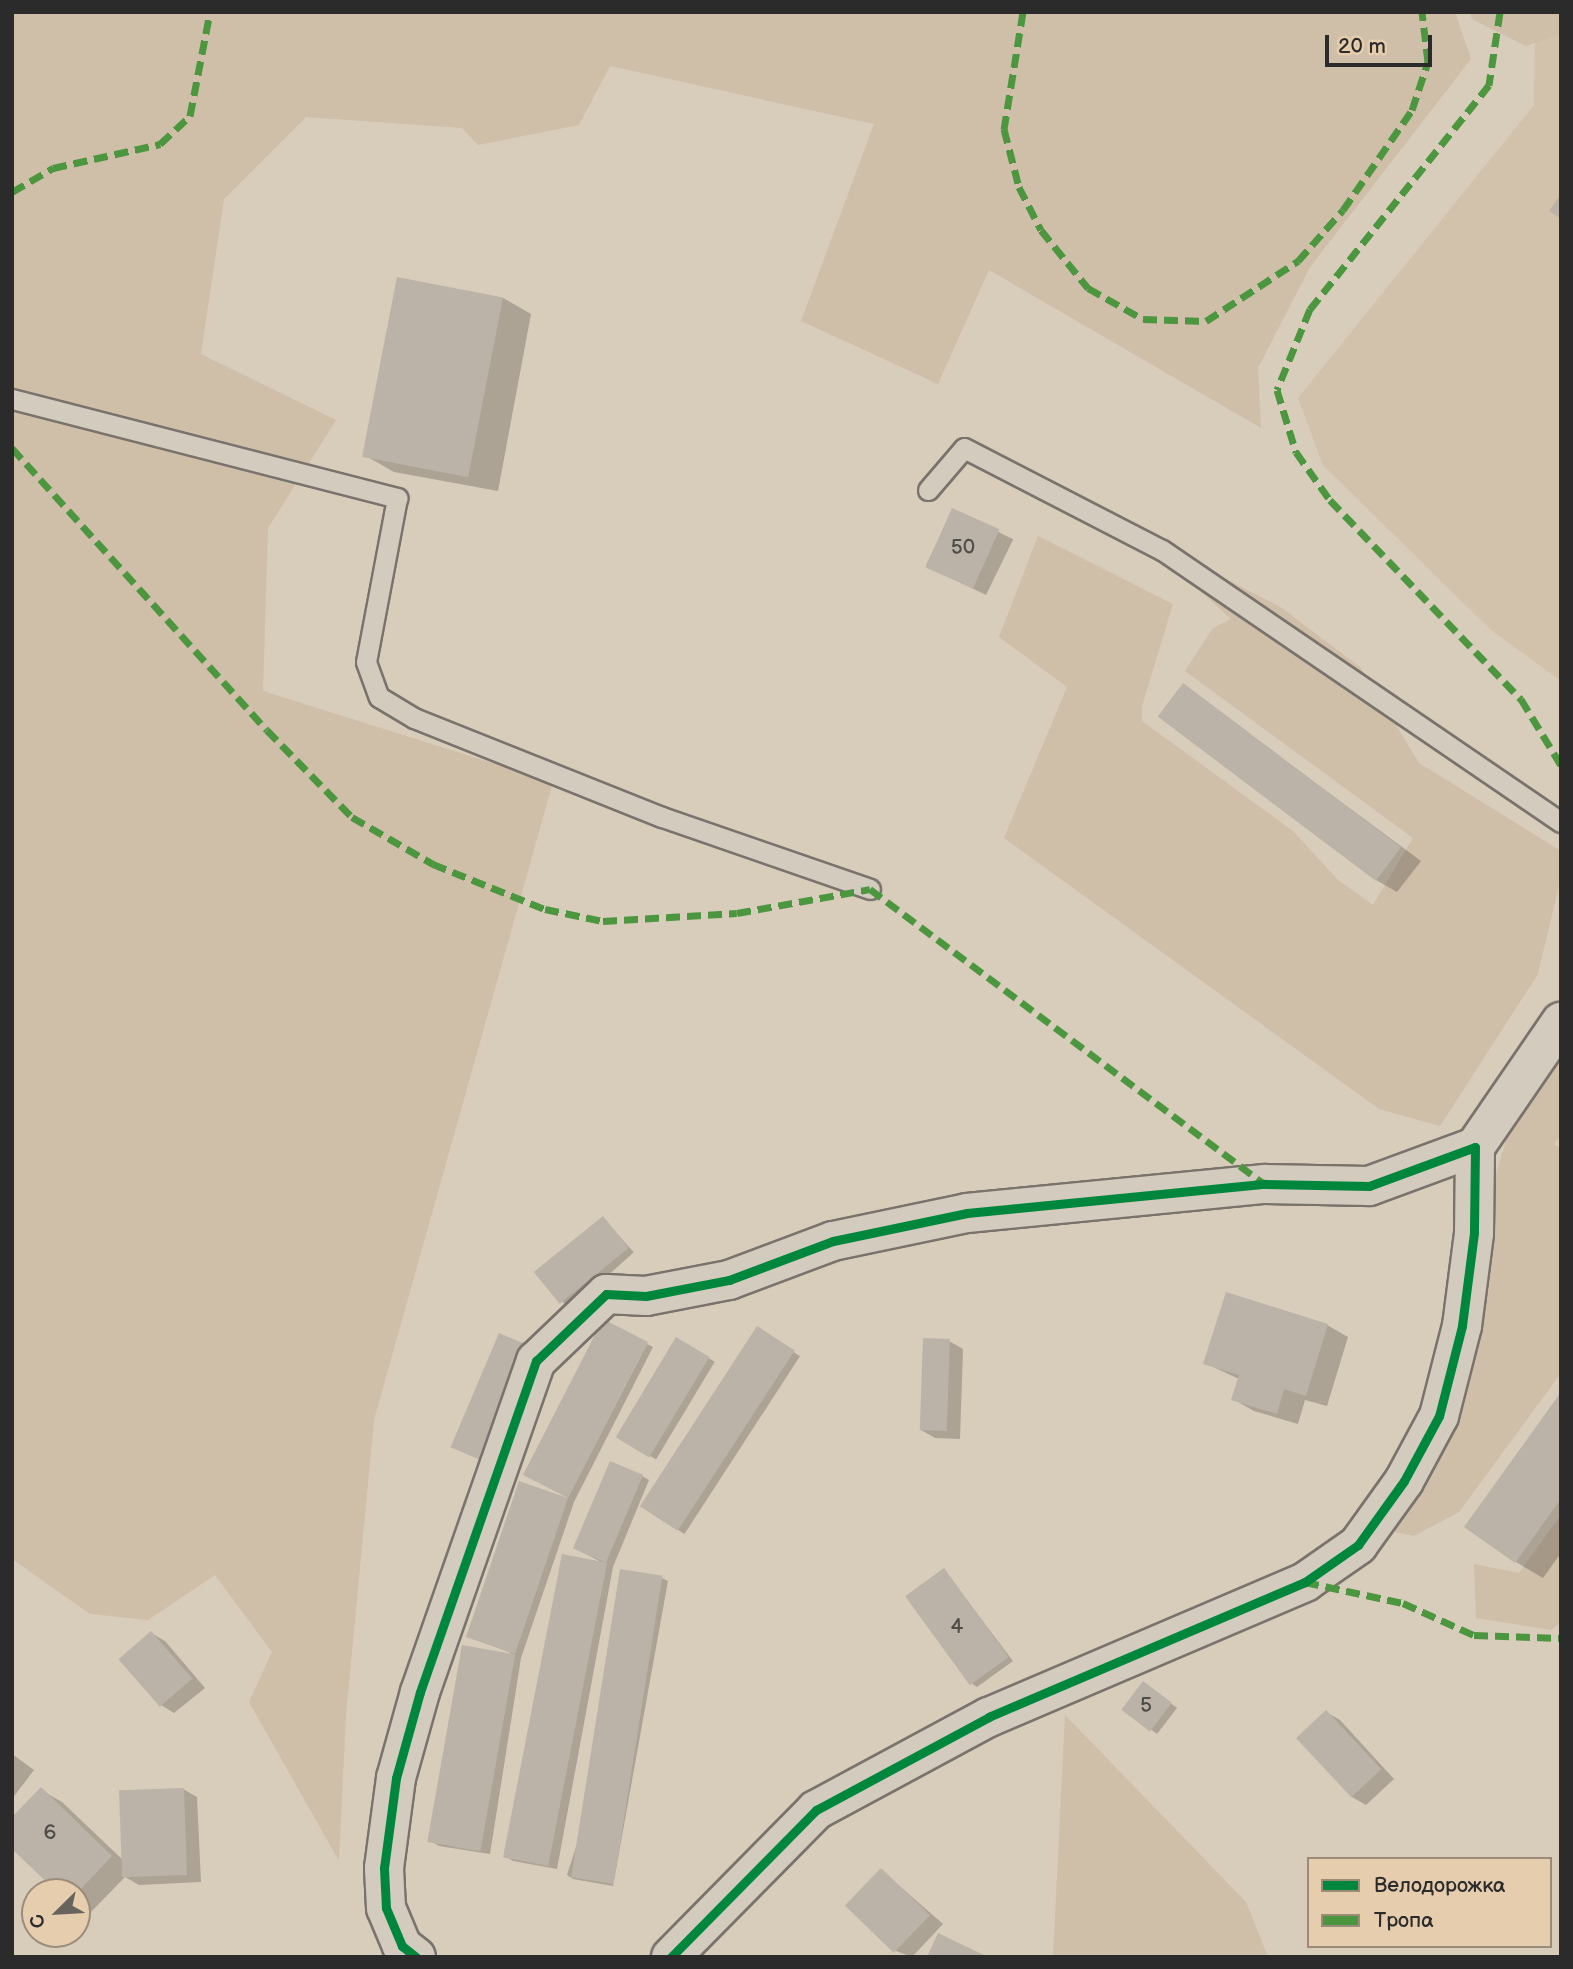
<!DOCTYPE html>
<html>
<head>
<meta charset="utf-8">
<style>
	body { margin:0 }
	#map { position:relative; width:1573px; height:1969px; overflow:hidden; background:#d8ccbb; font-family:"Balsamiq Sans",sans-serif }
	div>[style] { position:absolute }
	.built>* { inset:0; background:#d3c2ab }
	.green>* { inset:0; background:#cfbea8 }
	.shadow>* { inset:0; background:#0003; transform-origin:0 0 }
	.building>* { inset:0; background:#bbb3a7; transform-origin:0 0 }
	.roads { filter:drop-shadow(2px 0 #79736c) drop-shadow(-2px 0 #79736c) drop-shadow(0 2px #79736c) drop-shadow(0 -2px #79736c) }
	.service>* { height:19px; margin:-9.5px; padding:0 9.5px; transform-origin:9.5px; border-radius:9.5px; background:#d4cbbf }
	.minor>* { height:38px; margin:-19px; padding:0 19px; transform-origin:19px; border-radius:19px; background:#d4cbbf }
	.quiet>* { height:7px; margin-top:-3.5px; transform-origin:0; background:repeating-linear-gradient(90deg,#4d9640 0 14px,transparent 0 21px) }
	.cycleway>* { height:9px; margin:-4.5px; padding:0 4.5px; transform-origin:4.5px; border-radius:4.5px; background:#00873e }
	span { translate:-50% -50%; white-space:nowrap; text-align:center; line-height:1.15; -webkit-text-stroke:7px #e5cdae; paint-order:stroke }
	.number-label { font-size:21px; color:#4f4d4a }
	.number-label span { -webkit-text-stroke-width:0 }
	.frame { position:absolute; inset:0; border:14px solid #2b2b2b; pointer-events:none }
	.legend { position:absolute; left:1307px; top:1857px; width:245px; height:91px; box-sizing:border-box; background:#e5cdae; border:2px solid #9b8c7a; margin:0; padding:9px 12px; list-style:none; font-size:21px; color:#2b2b2b }
	.legend li { display:flex; align-items:center; gap:14px; height:35px }
	.legend b { width:35px; border:2px solid #9b8c7a }
	.north { position:absolute; left:21px; top:1878px; width:70px; height:70px; box-sizing:border-box; background:#e5cdae; border:2px solid #9b8c7a; border-radius:50%; rotate:246deg; font-size:19px; font-weight:700; line-height:28px; text-align:center; color:#2b2b2b }
	.north::after { content:''; display:block; margin:auto; width:24px; height:32px; background:#68635d; clip-path:polygon(50% 0,100% 100%,50% 72%,0 100%) }
	.scale { position:absolute; left:1325px; top:35px; width:107px; height:32px; box-sizing:border-box; border:4px solid #2b2b2b; border-top:0; padding-left:9px; font-size:21px; line-height:24px; white-space:nowrap; color:#2b2b2b; -webkit-text-stroke:5px #e5cdae; paint-order:stroke }
</style>
</head>
<body>
<div id="map">
	<div class="built">
		<i style="clip-path:polygon(1535px 12px,1561px 12px,1561px 681px,1491px 630px,1323px 465px,1298px 398px,1534px 105px)"></i>
	</div>
	<div class="green">
		<i style="clip-path:polygon(12px 12px,1455px 12px,1471px 59px,1310px 267px,1258px 368px,1261px 428px,989px 270px,938px 384px,801px 321px,874px 124px,610px 66px,579px 125px,478px 145px,462px 128px,306px 117px,224px 199px,201px 354px,336px 420px,268px 528px,263px 691px,553px 782px,374px 1420px,346px 1715px,339px 1861px,249px 1702px,272px 1652px,215px 1575px,148px 1620px,90px 1614px,12px 1559px)"></i>
		<i style="clip-path:polygon(1470px 12px,1561px 12px,1561px 34px,1526px 46px,1472px 19px)"></i>
		<i style="clip-path:polygon(1038px 536px,1173px 604px,1142px 706px,1142px 721px,1293px 831px,1338px 880px,1373px 905px,1413px 838px,1185px 671px,1213px 628px,1231px 619px,1166px 559px,1183px 557px,1282px 608px,1361px 668px,1419px 763px,1561px 851px,1561px 877px,1538px 974px,1440px 1126px,1379px 1109px,1004px 838px,1067px 687px,999px 637px)"></i>
		<i style="clip-path:polygon(1561px 1053px,1561px 1135px,1554px 1144px,1561px 1149px,1561px 1373px,1459px 1512px,1414px 1536px,1390px 1531px,1515px 1110px)"></i>
		<i style="clip-path:polygon(1561px 1515px,1561px 1622px,1551px 1630px,1476px 1618px,1474px 1564px,1519px 1573px)"></i>
		<i style="clip-path:polygon(1065px 1715px,1246px 1902px,1268px 1957px,1053px 1957px)"></i>
	</div>
	<div class="shadow">
		<i style="clip-path:polygon(398px 279px,503px 298px,531px 314px,498px 491px,394px 472px,366px 456px)"></i>
		<i style="left:953px;top:510px;width:67px;height:62px;rotate:26deg"></i>
		<i style="clip-path:polygon(1183px 685px,1421px 861px,1397px 892px,1376px 880px)"></i>
		<i style="left:603px;top:1218px;width:46px;height:86px;rotate:48deg"></i>
		<i style="clip-path:polygon(1327px 1325px,1348px 1337px,1327px 1406px,1305px 1400px,1298px 1424px,1254px 1411px,1233px 1399px,1239px 1379px,1205px 1363px)"></i>
		<i style="left:758px;top:1329px;width:50px;height:212px;rotate:33deg"></i>
		<i style="left:677px;top:1339px;width:44px;height:114px;rotate:31deg"></i>
		<i style="clip-path:polygon(949px 1341px,963px 1349px,960px 1439px,935px 1438px,921px 1430px)"></i>
		<i style="clip-path:polygon(647px 1344px,653px 1347px,574px 1502px,521px 1658px,490px 1854px,439px 1846px,433px 1842px,511px 1653px,475px 1639px,567px 1499px)"></i>
		<i style="clip-path:polygon(1561px 1395px,1561px 1553px,1543px 1578px,1516px 1562px)"></i>
		<i style="clip-path:polygon(642px 1476px,649px 1480px,613px 1567px,557px 1869px,513px 1861px,507px 1857px,563px 1556px,607px 1565px,582px 1552px)"></i>
		<i style="clip-path:polygon(944px 1570px,1013px 1661px,977px 1687px,971px 1683px)"></i>
		<i style="clip-path:polygon(662px 1578px,668px 1581px,613px 1886px,573px 1879px,567px 1875px)"></i>
		<i style="clip-path:polygon(151px 1633px,165px 1641px,205px 1688px,174px 1713px,161px 1705px)"></i>
		<i style="clip-path:polygon(1149px 1687px,1177px 1708px,1157px 1734px,1123px 1708px)"></i>
		<i style="clip-path:polygon(1326px 1712px,1340px 1720px,1394px 1779px,1366px 1805px,1352px 1797px,1298px 1738px)"></i>
		<i style="clip-path:polygon(12px 1754px,34px 1770px,12px 1799px)"></i>
		<i style="clip-path:polygon(183px 1789px,197px 1797px,201px 1882px,139px 1885px,125px 1877px,90px 1913px,77px 1906px,77px 1892px,60px 1892px,41px 1790px,62px 1802px,124px 1861px)"></i>
		<i style="clip-path:polygon(881px 1870px,943px 1924px,912px 1957px,896px 1951px)"></i>
	</div>
	<div class="building">
		<i style="clip-path:polygon(1561px 194px,1561px 219px,1549px 211px)"></i>
		<i style="left:397px;top:277px;width:108px;height:183px;rotate:11deg"></i>
		<i style="left:952px;top:508px;width:52px;height:65px;rotate:24deg"></i>
		<i style="left:1183px;top:683px;width:273px;height:42px;rotate:37deg"></i>
		<i style="left:603px;top:1216px;width:41px;height:89px;rotate:51deg"></i>
		<i style="clip-path:polygon(1226px 1292px,1328px 1324px,1306px 1396px,1284px 1389px,1277px 1414px,1231px 1400px,1239px 1375px,1203px 1364px)"></i>
		<i style="clip-path:polygon(603px 1319px,648px 1342px,568px 1498px,515px 1654px,466px 1637px,519px 1481px,568px 1498px,523px 1475px)"></i>
		<i style="left:757px;top:1326px;width:45px;height:215px;rotate:33deg"></i>
		<i style="left:499px;top:1333px;width:34px;height:124px;rotate:23deg"></i>
		<i style="left:676px;top:1337px;width:39px;height:117px;rotate:31deg"></i>
		<i style="left:923px;top:1338px;width:27px;height:92px;rotate:2deg"></i>
		<i style="clip-path:polygon(1561px 1392px,1561px 1499px,1515px 1563px,1464px 1527px)"></i>
		<i style="left:610px;top:1461px;width:36px;height:95px;rotate:23deg"></i>
		<i style="left:562px;top:1554px;width:46px;height:309px;rotate:11deg"></i>
		<i style="left:944px;top:1568px;width:110px;height:48px;rotate:54deg"></i>
		<i style="left:620px;top:1569px;width:43px;height:312px;rotate:9deg"></i>
		<i style="left:151px;top:1631px;width:63px;height:43px;rotate:49deg"></i>
		<i style="left:462px;top:1645px;width:54px;height:200px;rotate:10deg"></i>
		<i style="left:1143px;top:1681px;width:36px;height:36px;rotate:37deg"></i>
		<i style="left:1326px;top:1710px;width:81px;height:41px;rotate:47deg"></i>
		<i style="clip-path:polygon(41px 1787px,112px 1856px,78px 1892px,57px 1892px,12px 1849px,12px 1817px)"></i>
		<i style="left:184px;top:1788px;width:87px;height:65px;rotate:88deg"></i>
		<i style="left:881px;top:1868px;width:68px;height:52px;rotate:44deg"></i>
		<i style="clip-path:polygon(938px 1933px,988px 1957px,927px 1957px)"></i>
	</div>
	<div class="roads">
		<div class="service">
			<i style="left:12px;top:399px;width:398px;rotate:14.4deg"></i>
			<i style="left:397px;top:498px;width:167px;rotate:100.7deg"></i>
			<i style="left:366px;top:662px;width:37px;rotate:70deg"></i>
			<i style="left:379px;top:697px;width:41px;rotate:31deg"></i>
			<i style="left:414px;top:718px;width:267px;rotate:21.8deg"></i>
			<i style="left:662px;top:817px;width:220px;rotate:19.1deg"></i>
			<i style="left:928px;top:490px;width:55px;rotate:-49.4deg"></i>
			<i style="left:964px;top:448px;width:223px;rotate:27.3deg"></i>
			<i style="left:1162px;top:550px;width:483px;rotate:34.3deg"></i>
		</div>
		<div class="minor">
			<i style="left:1475px;top:1147px;width:152px;rotate:-55.5deg"></i>
			<i style="left:416px;top:1957px;width:18px;rotate:-142deg"></i>
			<i style="left:402px;top:1946px;width:41px;rotate:-112.8deg"></i>
			<i style="left:386px;top:1908px;width:40px;rotate:-92.9deg"></i>
			<i style="left:384px;top:1868px;width:91px;rotate:-82.4deg"></i>
			<i style="left:396px;top:1778px;width:89px;rotate:-74.4deg"></i>
			<i style="left:420px;top:1692px;width:351px;rotate:-70.7deg"></i>
			<i style="left:536px;top:1361px;width:97px;rotate:-43.7deg"></i>
			<i style="left:606px;top:1294px;width:40px;rotate:2.9deg"></i>
			<i style="left:646px;top:1296px;width:85px;rotate:-10.9deg"></i>
			<i style="left:729px;top:1280px;width:111px;rotate:-20.6deg"></i>
			<i style="left:833px;top:1241px;width:137px;rotate:-11.8deg"></i>
			<i style="left:967px;top:1213px;width:299px;rotate:-5.6deg"></i>
			<i style="left:1265px;top:1184px;width:104px;rotate:1.1deg"></i>
			<i style="left:1369px;top:1186px;width:113px;rotate:-20.2deg"></i>
			<i style="left:671px;top:1957px;width:206px;rotate:-45.4deg"></i>
			<i style="left:816px;top:1810px;width:196px;rotate:-28.3deg"></i>
			<i style="left:989px;top:1717px;width:344px;rotate:-23.1deg"></i>
			<i style="left:1305px;top:1582px;width:65px;rotate:-34.9deg"></i>
			<i style="left:1358px;top:1545px;width:79px;rotate:-54.3deg"></i>
			<i style="left:1404px;top:1481px;width:74px;rotate:-61.7deg"></i>
			<i style="left:1439px;top:1416px;width:93px;rotate:-75.7deg"></i>
			<i style="left:1462px;top:1326px;width:94px;rotate:-82.6deg"></i>
			<i style="left:1474px;top:1233px;width:86px;rotate:-89.3deg"></i>
		</div>
	</div>
	<div class="quiet">
		<i style="left:1023px;top:12px;width:119px;rotate:99.2deg"></i>
		<i style="left:1004px;top:129px;width:60px;rotate:75.5deg"></i>
		<i style="left:1019px;top:187px;width:48px;rotate:62.9deg"></i>
		<i style="left:1041px;top:230px;width:75px;rotate:51deg"></i>
		<i style="left:1088px;top:288px;width:63px;rotate:29.4deg"></i>
		<i style="left:1143px;top:319px;width:63px;rotate:1.8deg"></i>
		<i style="left:1206px;top:321px;width:110px;rotate:-33.1deg"></i>
		<i style="left:1298px;top:261px;width:68px;rotate:-48.6deg"></i>
		<i style="left:1343px;top:210px;width:121px;rotate:-55.4deg"></i>
		<i style="left:1412px;top:110px;width:51px;rotate:-71.6deg"></i>
		<i style="left:1428px;top:62px;width:50px;rotate:-96.8deg"></i>
		<i style="left:1500px;top:12px;width:74px;rotate:98.6deg"></i>
		<i style="left:1489px;top:85px;width:287px;rotate:128.6deg"></i>
		<i style="left:1310px;top:309px;width:87px;rotate:112.2deg"></i>
		<i style="left:1277px;top:390px;width:65px;rotate:73deg"></i>
		<i style="left:1296px;top:452px;width:59px;rotate:54.7deg"></i>
		<i style="left:1330px;top:500px;width:276px;rotate:46.2deg"></i>
		<i style="left:1521px;top:699px;width:77px;rotate:58.8deg"></i>
		<i style="left:12px;top:192px;width:48px;rotate:-30.3deg"></i>
		<i style="left:53px;top:168px;width:110px;rotate:-12.6deg"></i>
		<i style="left:160px;top:144px;width:41px;rotate:-43deg"></i>
		<i style="left:190px;top:116px;width:106px;rotate:-79.1deg"></i>
		<i style="left:12px;top:448px;width:380px;rotate:47.9deg"></i>
		<i style="left:267px;top:730px;width:122px;rotate:45.7deg"></i>
		<i style="left:352px;top:817px;width:94px;rotate:30.1deg"></i>
		<i style="left:433px;top:864px;width:121px;rotate:21.9deg"></i>
		<i style="left:545px;top:909px;width:59px;rotate:11.7deg"></i>
		<i style="left:603px;top:921px;width:134px;rotate:-3.4deg"></i>
		<i style="left:737px;top:913px;width:135px;rotate:-10.2deg"></i>
		<i style="left:870px;top:889px;width:493px;rotate:36.8deg"></i>
		<i style="left:1305px;top:1582px;width:100px;rotate:12.1deg"></i>
		<i style="left:1403px;top:1603px;width:78px;rotate:24.3deg"></i>
		<i style="left:1474px;top:1635px;width:87px;rotate:2deg"></i>
	</div>
	<div class="cycleway">
		<i style="left:416px;top:1957px;width:18px;rotate:-142deg"></i>
		<i style="left:402px;top:1946px;width:41px;rotate:-112.8deg"></i>
		<i style="left:386px;top:1908px;width:40px;rotate:-92.9deg"></i>
		<i style="left:384px;top:1868px;width:91px;rotate:-82.4deg"></i>
		<i style="left:396px;top:1778px;width:89px;rotate:-74.4deg"></i>
		<i style="left:420px;top:1692px;width:351px;rotate:-70.7deg"></i>
		<i style="left:536px;top:1361px;width:97px;rotate:-43.7deg"></i>
		<i style="left:606px;top:1294px;width:40px;rotate:2.9deg"></i>
		<i style="left:646px;top:1296px;width:85px;rotate:-10.9deg"></i>
		<i style="left:729px;top:1280px;width:111px;rotate:-20.6deg"></i>
		<i style="left:833px;top:1241px;width:137px;rotate:-11.8deg"></i>
		<i style="left:967px;top:1213px;width:299px;rotate:-5.6deg"></i>
		<i style="left:1265px;top:1184px;width:104px;rotate:1.1deg"></i>
		<i style="left:1369px;top:1186px;width:113px;rotate:-20.2deg"></i>
		<i style="left:1475px;top:1147px;width:86px;rotate:90.7deg"></i>
		<i style="left:1474px;top:1233px;width:94px;rotate:97.4deg"></i>
		<i style="left:1462px;top:1326px;width:93px;rotate:104.3deg"></i>
		<i style="left:1439px;top:1416px;width:74px;rotate:118.3deg"></i>
		<i style="left:1404px;top:1481px;width:79px;rotate:125.7deg"></i>
		<i style="left:1358px;top:1545px;width:65px;rotate:145.1deg"></i>
		<i style="left:1305px;top:1582px;width:344px;rotate:156.9deg"></i>
		<i style="left:989px;top:1717px;width:196px;rotate:151.7deg"></i>
		<i style="left:816px;top:1810px;width:206px;rotate:134.6deg"></i>
	</div>
	<div class="number-label">
		<span style="left:963px;top:548px">50</span>
		<span style="left:957px;top:1627px">4</span>
		<span style="left:1146px;top:1706px">5</span>
		<span style="left:50px;top:1833px">6</span>
	</div>
	<div class="frame"></div>
	<ul class="legend">
	<li><b style="height:9px;background:#00873e"></b>Велодорожка</li>
	<li><b style="height:9px;background:#4d9640"></b>Тропа</li>
	</ul>
	<div class="north">С</div>
	<div class="scale">20 m</div>
</div>
</body>
</html>
